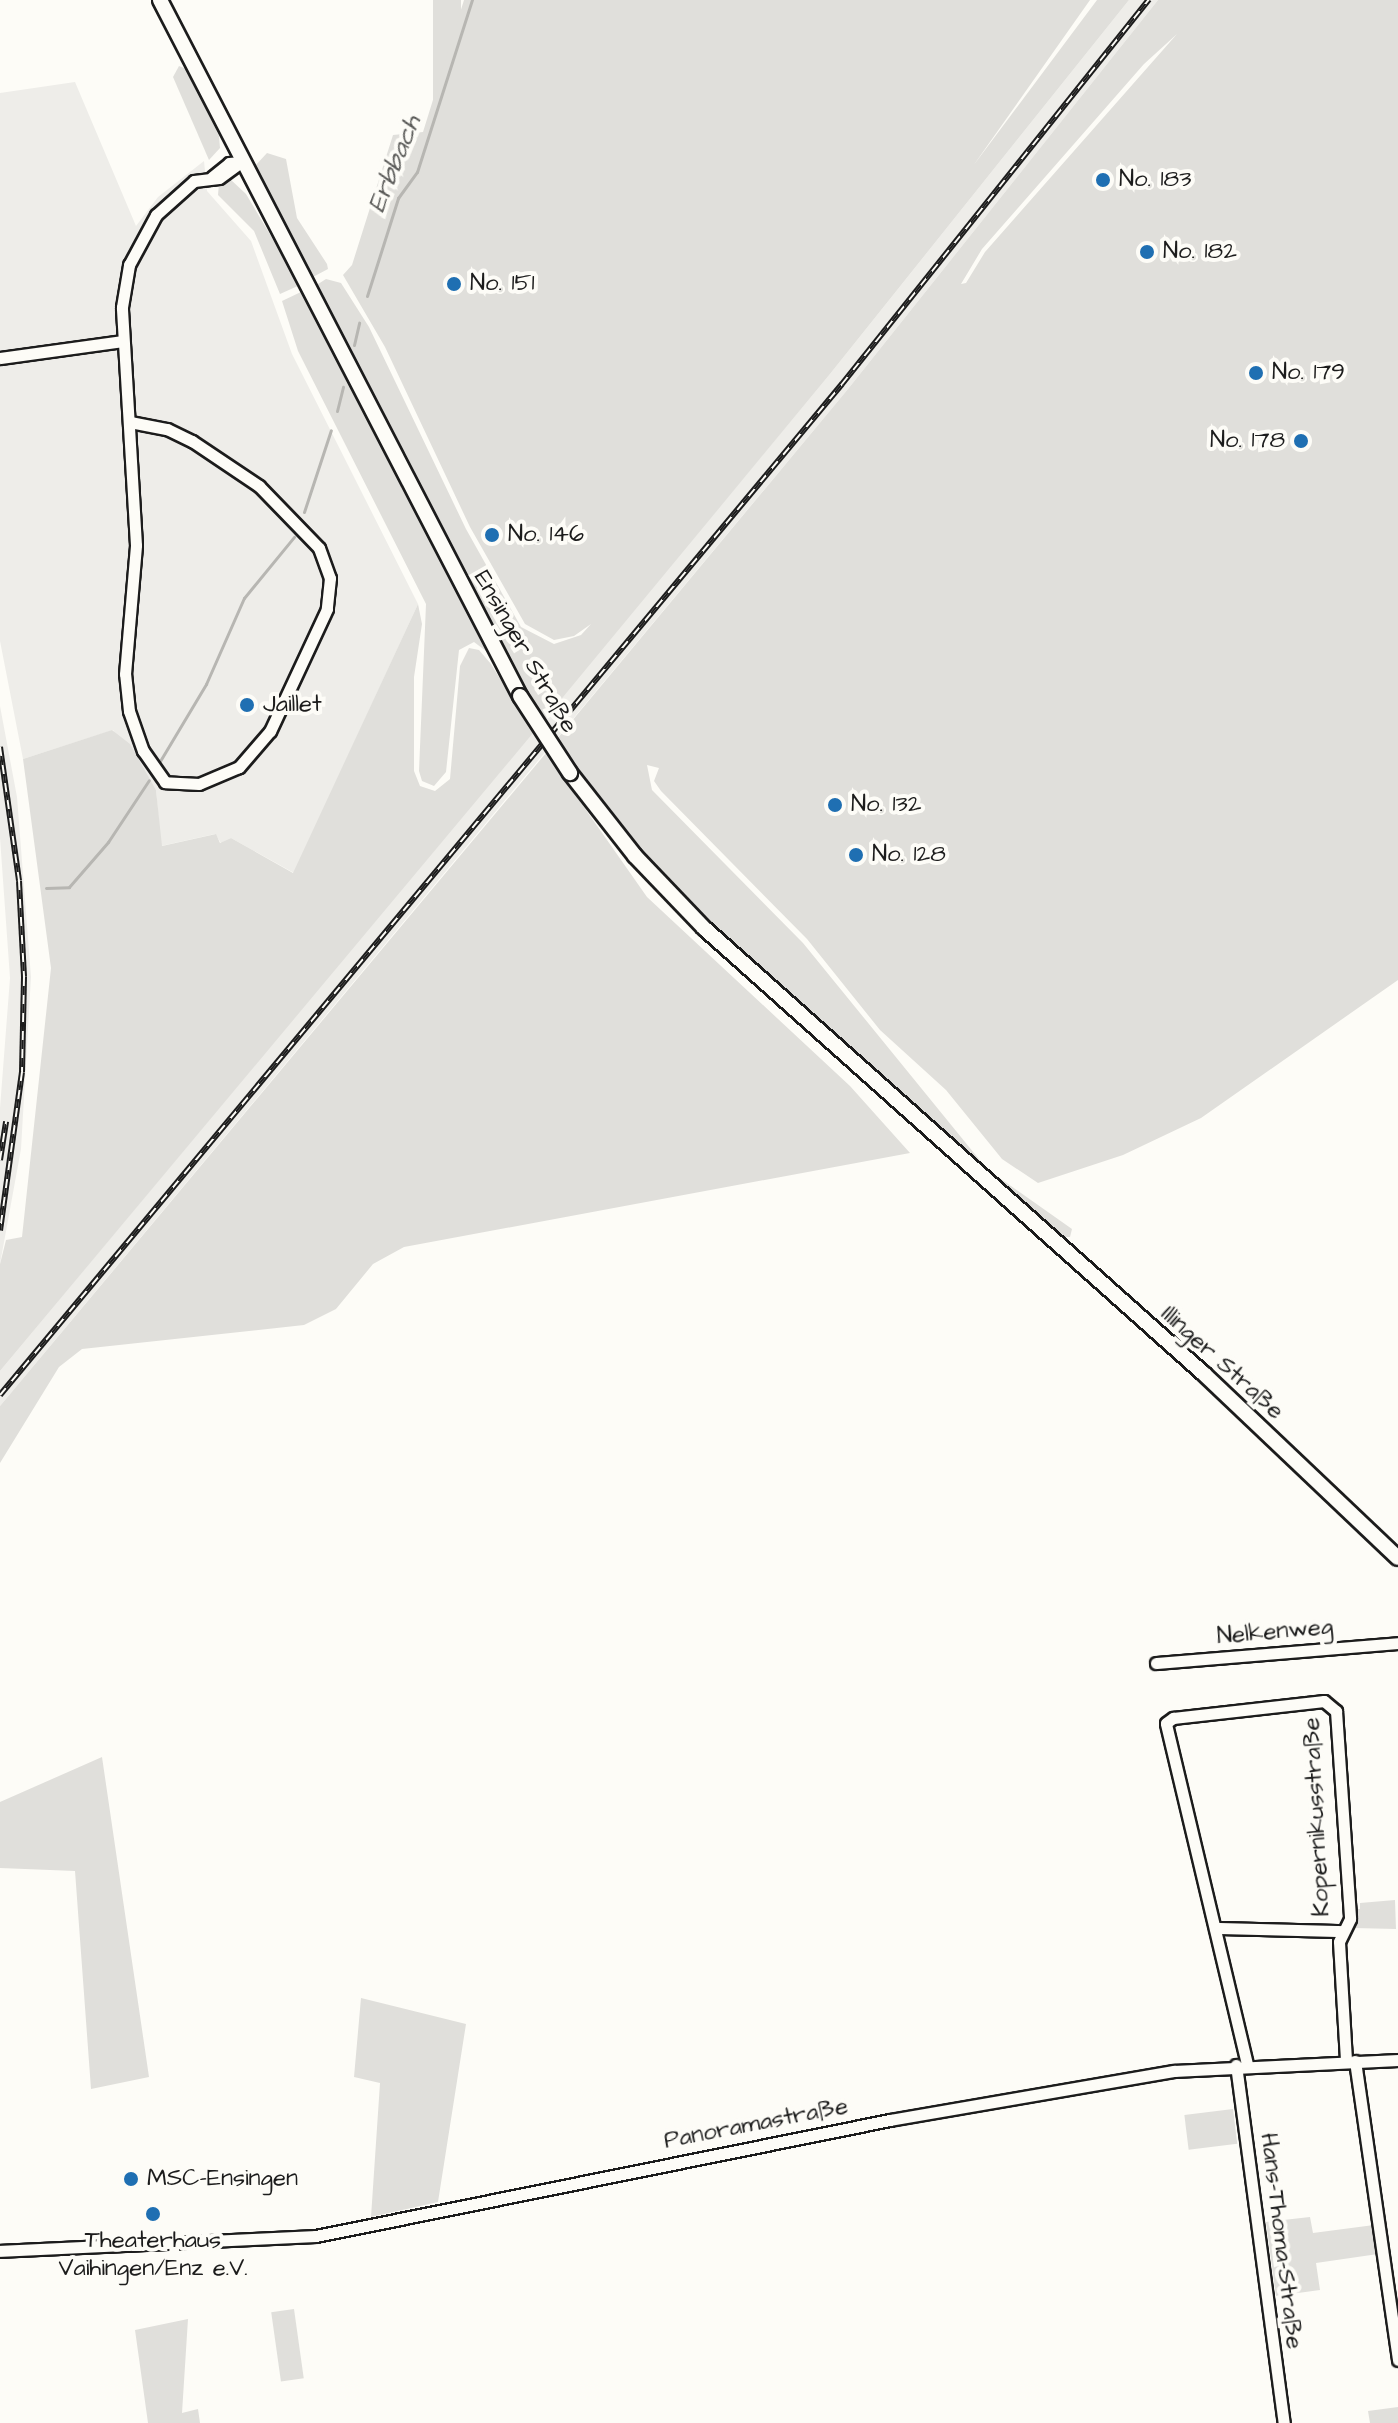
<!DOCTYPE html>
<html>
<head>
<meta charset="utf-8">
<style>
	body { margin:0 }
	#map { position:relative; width:1398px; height:2423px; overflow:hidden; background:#fdfcf7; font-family:"Architects Daughter",sans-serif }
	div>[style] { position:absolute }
	.built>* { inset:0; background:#eeede9 }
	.green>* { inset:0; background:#e0dfdb; transform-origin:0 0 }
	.stream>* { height:3px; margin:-1.5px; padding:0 1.5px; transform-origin:1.5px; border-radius:1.5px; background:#b7b6b2 }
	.roads { filter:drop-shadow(2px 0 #1c1c1c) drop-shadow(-2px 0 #1c1c1c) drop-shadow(0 2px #1c1c1c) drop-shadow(0 -2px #1c1c1c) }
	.minor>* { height:11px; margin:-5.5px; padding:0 5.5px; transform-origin:5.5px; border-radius:5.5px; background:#fdfcf7 }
	.tertiary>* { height:14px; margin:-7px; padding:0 7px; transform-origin:7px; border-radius:7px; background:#fdfcf7 }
	.rail>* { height:6px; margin-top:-3px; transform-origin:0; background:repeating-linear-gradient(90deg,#fdfcf7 0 9px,#1c1c1c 0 18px); box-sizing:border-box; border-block:2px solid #1c1c1c }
	.bridges { filter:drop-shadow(2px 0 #1c1c1c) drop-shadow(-2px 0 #1c1c1c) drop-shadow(0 2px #1c1c1c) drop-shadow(0 -2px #1c1c1c) }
	.tertiary-bridge>* { height:14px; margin:-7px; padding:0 7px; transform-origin:7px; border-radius:7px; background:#fdfcf7 }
	.dots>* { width:22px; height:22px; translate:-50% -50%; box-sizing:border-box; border:4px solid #fdfcf7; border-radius:50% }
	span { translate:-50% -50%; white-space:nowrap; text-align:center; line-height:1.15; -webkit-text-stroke:8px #fdfcf7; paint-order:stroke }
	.poi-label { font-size:24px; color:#1c1c1c }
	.left { translate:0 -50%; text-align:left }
	.right { translate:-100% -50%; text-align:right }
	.street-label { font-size:24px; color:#1c1c1c }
	.water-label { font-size:26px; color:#5a5a58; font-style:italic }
</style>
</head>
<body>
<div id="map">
	<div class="built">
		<i style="clip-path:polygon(1129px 0,1158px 0,848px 389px,0 1406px,0 1371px,830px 374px)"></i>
		<i style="clip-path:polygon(75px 82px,136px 226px,158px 197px,204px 161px,207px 191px,251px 241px,292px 354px,418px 604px,294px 873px,231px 838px,221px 843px,215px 834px,161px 846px,156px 790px,113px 730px,23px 759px,0 641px,0 93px)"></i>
		<i style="clip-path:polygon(0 706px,17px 797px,31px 977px,21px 1149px,0 1264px,0 1108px,10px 978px,0 838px)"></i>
	</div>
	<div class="green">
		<i style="left:433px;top:0;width:28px;height:138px"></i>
		<i style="clip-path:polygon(464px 0,1090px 0,973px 166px,1097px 0,1129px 0,830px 374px,544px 720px,511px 667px,315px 286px,326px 279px,341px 283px,369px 327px,466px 529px,521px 627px,554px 644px,581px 635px,591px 624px,574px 636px,554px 640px,525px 624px,470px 527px,385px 347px,343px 275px,352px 265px,393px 135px,423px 132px)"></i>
		<i style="clip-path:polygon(evenodd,1158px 0,1398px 0,1398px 980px,1201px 1118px,1123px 1155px,1038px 1183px,1002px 1159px,946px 1090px,880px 1030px,807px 939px,661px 791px,654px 781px,659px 768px,647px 765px,652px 790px,803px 943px,987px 1169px,1072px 1229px,1070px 1237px,1062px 1237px,707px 925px,665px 882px,574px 770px,556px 740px,848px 389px,1158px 0,1177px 34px,985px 252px,966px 283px,961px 284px,982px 249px,1144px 64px,1177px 34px)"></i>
		<i style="clip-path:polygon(179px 66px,189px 70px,219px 136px,220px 148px,209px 160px,173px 77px)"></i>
		<i style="clip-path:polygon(267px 153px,286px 159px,297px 218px,327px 264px,328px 269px,311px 278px,254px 167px)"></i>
		<i style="clip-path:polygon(229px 178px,246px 194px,300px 285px,280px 294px,254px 231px,218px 195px,219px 183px)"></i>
		<i style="clip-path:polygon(303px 291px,490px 654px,474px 642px,459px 650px,446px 772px,434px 786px,422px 781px,419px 771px,426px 604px,298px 351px,282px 301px)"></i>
		<i style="clip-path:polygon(418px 604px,422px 624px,414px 677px,414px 771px,420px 786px,435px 791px,450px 779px,460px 666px,469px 648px,479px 650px,491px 664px,533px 733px,0 1371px,0 1264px,6px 1240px,22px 1237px,51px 968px,23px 759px,112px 730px,130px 744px,156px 790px,162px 846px,216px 834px,220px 843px,231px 838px,293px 873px)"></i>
		<i style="clip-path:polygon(546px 753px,647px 897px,850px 1086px,910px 1153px,404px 1247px,373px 1264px,336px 1309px,304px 1325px,82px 1349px,59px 1367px,0 1463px,0 1406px)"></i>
		<i style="clip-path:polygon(102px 1757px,149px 2077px,91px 2089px,75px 1871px,0 1868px,0 1802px)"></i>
		<i style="clip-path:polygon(1395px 1900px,1396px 1929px,1354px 1928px,1354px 1909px,1360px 1909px,1360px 1903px)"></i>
		<i style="clip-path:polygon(361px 1998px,466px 2024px,438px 2202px,371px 2217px,380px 2083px,354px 2077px)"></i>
		<i style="left:1233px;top:2109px;width:35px;height:49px;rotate:83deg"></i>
		<i style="clip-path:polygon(1310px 2217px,1313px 2233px,1374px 2225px,1378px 2254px,1316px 2263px,1320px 2290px,1276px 2296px,1266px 2222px)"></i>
		<i style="left:294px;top:2309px;width:70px;height:23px;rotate:82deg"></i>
		<i style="clip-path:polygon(188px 2319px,182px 2413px,198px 2409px,200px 2423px,148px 2423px,135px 2330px)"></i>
		<i style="clip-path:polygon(1398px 2407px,1398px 2423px,1370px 2423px,1368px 2411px)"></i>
	</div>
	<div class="stream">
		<i style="left:367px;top:296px;width:103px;rotate:-72.4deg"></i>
		<i style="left:398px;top:198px;width:32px;rotate:-54deg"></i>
		<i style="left:417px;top:172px;width:181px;rotate:-72.3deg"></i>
		<i style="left:354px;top:345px;width:23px;rotate:-77deg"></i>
		<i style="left:337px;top:411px;width:25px;rotate:-76deg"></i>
		<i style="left:304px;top:512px;width:86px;rotate:-71.8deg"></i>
		<i style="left:160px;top:761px;width:90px;rotate:-59.1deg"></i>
		<i style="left:206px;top:684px;width:94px;rotate:-66.2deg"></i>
		<i style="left:244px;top:598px;width:79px;rotate:-50.7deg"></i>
		<i style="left:46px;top:888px;width:23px;rotate:-2deg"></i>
		<i style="left:69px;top:887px;width:60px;rotate:-49.1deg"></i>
		<i style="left:108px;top:842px;width:74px;rotate:-56.5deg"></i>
	</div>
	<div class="roads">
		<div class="minor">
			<i style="left:212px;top:177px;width:22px;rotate:-39deg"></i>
			<i style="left:229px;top:163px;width:12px;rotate:-5deg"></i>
			<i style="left:0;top:358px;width:124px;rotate:-7.9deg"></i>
			<i style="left:130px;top:422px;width:38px;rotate:11deg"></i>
			<i style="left:167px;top:429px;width:28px;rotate:26deg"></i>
			<i style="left:192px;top:441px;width:81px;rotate:33.9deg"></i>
			<i style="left:259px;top:486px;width:86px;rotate:45.9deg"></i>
			<i style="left:319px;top:548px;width:32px;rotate:70deg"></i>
			<i style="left:330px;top:578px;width:31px;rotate:96deg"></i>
			<i style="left:327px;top:609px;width:135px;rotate:115deg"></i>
			<i style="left:270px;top:731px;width:48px;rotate:130.7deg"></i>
			<i style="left:239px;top:767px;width:43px;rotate:157deg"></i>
			<i style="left:199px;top:784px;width:34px;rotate:-177deg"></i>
			<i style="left:165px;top:782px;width:38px;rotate:-125deg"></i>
			<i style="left:143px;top:751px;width:42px;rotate:-109.3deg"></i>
			<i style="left:129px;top:711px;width:37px;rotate:-96deg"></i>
			<i style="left:125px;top:674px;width:129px;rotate:-85.1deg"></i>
			<i style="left:136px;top:545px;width:238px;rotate:-93.4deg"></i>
			<i style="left:122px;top:307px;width:43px;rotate:-80.5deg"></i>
			<i style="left:129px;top:265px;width:57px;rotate:-61.6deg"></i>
			<i style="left:156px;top:215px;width:51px;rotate:-41.8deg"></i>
			<i style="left:194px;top:181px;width:25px;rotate:-7deg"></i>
			<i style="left:219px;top:178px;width:27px;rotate:-36deg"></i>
			<i style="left:1156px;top:1663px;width:243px;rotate:-4.7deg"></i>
			<i style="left:1215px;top:1928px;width:126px;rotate:1.4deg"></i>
			<i style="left:1355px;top:2061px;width:302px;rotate:81.8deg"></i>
			<i style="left:1247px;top:2064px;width:350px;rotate:-103.4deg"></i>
			<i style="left:1166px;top:1723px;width:9px;rotate:-36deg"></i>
			<i style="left:1173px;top:1718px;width:152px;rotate:-6.4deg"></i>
			<i style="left:1324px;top:1701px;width:16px;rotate:40deg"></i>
			<i style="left:1336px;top:1711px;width:208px;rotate:86.1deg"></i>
			<i style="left:1350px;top:1919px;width:25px;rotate:116deg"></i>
			<i style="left:1339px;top:1942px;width:119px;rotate:86.6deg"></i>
			<i style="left:1236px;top:2065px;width:361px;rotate:82.4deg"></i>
			<i style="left:0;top:2251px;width:316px;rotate:-2.7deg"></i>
			<i style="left:316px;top:2236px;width:586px;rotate:-11.43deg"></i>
			<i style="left:890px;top:2120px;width:288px;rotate:-9.8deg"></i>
			<i style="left:1174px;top:2071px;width:224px;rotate:-2.8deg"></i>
		</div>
		<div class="tertiary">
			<i style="left:160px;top:0;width:784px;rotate:62.65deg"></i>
			<i style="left:570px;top:773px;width:105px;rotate:51.9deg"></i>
			<i style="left:635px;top:856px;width:100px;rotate:46.2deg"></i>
			<i style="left:704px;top:928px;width:670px;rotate:41.73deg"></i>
			<i style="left:1204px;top:1374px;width:267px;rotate:43.5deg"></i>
		</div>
	</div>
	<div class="rail">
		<i style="left:0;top:747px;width:135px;rotate:81.9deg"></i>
		<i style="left:19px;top:881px;width:96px;rotate:87deg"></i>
		<i style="left:24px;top:977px;width:95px;rotate:91.2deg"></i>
		<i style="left:22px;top:1072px;width:160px;rotate:97.9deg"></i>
		<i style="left:0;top:1160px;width:39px;rotate:-81deg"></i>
		<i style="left:0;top:1395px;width:1316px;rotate:-50.21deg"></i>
		<i style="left:842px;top:384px;width:492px;rotate:-51.4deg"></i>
	</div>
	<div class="bridges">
		<div class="tertiary-bridge">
			<i style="left:520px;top:696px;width:92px;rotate:57deg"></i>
		</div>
	</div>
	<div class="dots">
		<i style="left:1103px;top:180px;background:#1f6fb2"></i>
		<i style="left:1147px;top:252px;background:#1f6fb2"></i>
		<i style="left:454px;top:284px;background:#1f6fb2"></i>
		<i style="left:1256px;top:373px;background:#1f6fb2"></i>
		<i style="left:1301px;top:441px;background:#1f6fb2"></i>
		<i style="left:492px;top:535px;background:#1f6fb2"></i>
		<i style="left:247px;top:705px;background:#1f6fb2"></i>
		<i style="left:835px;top:805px;background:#1f6fb2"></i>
		<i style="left:856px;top:855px;background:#1f6fb2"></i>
		<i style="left:131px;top:2179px;background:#1f6fb2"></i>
		<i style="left:153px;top:2214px;background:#1f6fb2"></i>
	</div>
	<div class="poi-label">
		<span class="left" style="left:1119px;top:180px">No. 183</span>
		<span class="left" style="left:1163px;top:252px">No. 182</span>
		<span class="left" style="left:470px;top:284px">No. 151</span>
		<span class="left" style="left:1272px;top:373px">No. 179</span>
		<span class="right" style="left:1285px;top:441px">No. 178</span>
		<span class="left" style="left:508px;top:535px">No. 146</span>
		<span class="left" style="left:263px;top:705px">Jaillet</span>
		<span class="left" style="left:851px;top:805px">No. 132</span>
		<span class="left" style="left:872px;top:855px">No. 128</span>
		<span class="left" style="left:147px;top:2179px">MSC-Ensingen</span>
		<span style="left:153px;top:2255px">Theaterhaus<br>Vaihingen/Enz e.V.</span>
	</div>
	<div class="street-label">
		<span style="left:525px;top:652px;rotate:60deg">Ensinger Straße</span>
		<span style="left:1222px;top:1363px;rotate:42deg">Illinger Straße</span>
		<span style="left:1275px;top:1632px;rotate:-5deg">Nelkenweg</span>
		<span style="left:1317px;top:1817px;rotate:-93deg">Kopernikusstraße</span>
		<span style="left:756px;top:2124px;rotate:-11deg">Panoramastraße</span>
		<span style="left:1281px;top:2241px;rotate:83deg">Hans-Thoma-Straße</span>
	</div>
	<div class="water-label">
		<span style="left:395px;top:164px;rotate:-68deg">Erbbach</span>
	</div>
</div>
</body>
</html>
